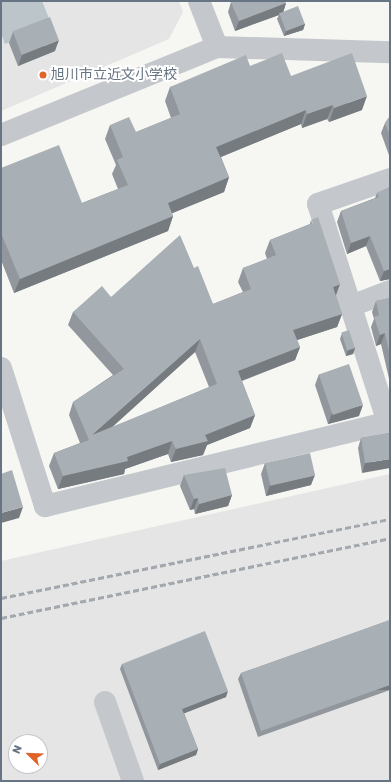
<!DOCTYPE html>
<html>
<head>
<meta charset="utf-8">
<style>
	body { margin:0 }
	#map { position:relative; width:391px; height:782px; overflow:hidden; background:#f6f6f3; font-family:Rubik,"Noto Sans JP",sans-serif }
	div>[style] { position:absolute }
	.built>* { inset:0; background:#e4e5e4 }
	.water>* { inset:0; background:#bbc5ca }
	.minor>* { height:22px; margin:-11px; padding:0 11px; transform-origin:11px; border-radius:11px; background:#c4c7cb }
	.rail>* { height:3px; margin-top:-1.5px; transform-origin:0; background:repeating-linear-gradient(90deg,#a3a8ae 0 6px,transparent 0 9px) }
	.wall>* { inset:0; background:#91979c }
	.shaded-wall>* { inset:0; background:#767b7f; transform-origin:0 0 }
	.building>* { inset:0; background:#a9b0b5; transform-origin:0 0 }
	.dots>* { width:11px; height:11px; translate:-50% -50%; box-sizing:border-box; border:2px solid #fff; border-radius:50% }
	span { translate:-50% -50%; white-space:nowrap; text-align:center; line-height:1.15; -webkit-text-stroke:4px #fff; paint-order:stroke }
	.poi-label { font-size:14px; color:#667483 }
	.left { translate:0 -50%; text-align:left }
	.frame { position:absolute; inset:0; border:2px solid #667483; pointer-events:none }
	.north { position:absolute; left:8px; top:734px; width:40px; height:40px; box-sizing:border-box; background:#fff; border:1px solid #c2c7cd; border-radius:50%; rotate:293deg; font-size:11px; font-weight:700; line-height:16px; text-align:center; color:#667483 }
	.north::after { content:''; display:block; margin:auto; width:14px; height:18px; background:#e0632a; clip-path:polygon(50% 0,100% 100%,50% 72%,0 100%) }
</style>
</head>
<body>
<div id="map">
	<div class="built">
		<i style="clip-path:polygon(1px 1px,179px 1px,183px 12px,169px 39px,1px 111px)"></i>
		<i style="clip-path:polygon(evenodd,390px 474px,390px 781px,1px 781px,1px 561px,390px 474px,16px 742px,40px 742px,40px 766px,16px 766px,16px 742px)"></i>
	</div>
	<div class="water">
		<i style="clip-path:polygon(1px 1px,42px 1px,52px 26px,5px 44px,1px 33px)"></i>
	</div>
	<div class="minor">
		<i style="left:199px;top:1px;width:49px;rotate:68.6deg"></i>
		<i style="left:1px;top:135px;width:233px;rotate:-22.2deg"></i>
		<i style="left:217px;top:47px;width:173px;rotate:1.7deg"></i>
		<i style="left:351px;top:306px;width:42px;rotate:-21deg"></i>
		<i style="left:1px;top:368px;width:145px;rotate:72.3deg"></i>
		<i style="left:45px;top:506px;width:355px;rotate:-13.7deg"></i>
		<i style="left:388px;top:423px;width:230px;rotate:-107.7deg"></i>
		<i style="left:318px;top:204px;width:76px;rotate:-19.1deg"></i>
		<i style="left:105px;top:702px;width:84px;rotate:70.5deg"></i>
	</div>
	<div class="rail">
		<i style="left:1px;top:598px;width:397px;rotate:-11.5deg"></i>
		<i style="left:1px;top:618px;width:397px;rotate:-11.6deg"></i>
	</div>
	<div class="wall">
		<i style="clip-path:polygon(231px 2px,286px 3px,283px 12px,305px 24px,303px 30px,284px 36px,277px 19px,279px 15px,235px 31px,228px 12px)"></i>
		<i style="clip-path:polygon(13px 32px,55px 51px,18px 66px,9px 43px)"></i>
		<i style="clip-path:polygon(250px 66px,291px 76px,362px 110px,329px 122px,327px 119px,302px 128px,301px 124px,221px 157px,229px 177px,224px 192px,172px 213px,173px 216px,168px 231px,14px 293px,1px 260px,1px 168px,82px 203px,118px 189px,112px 174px,116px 165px,105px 139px,110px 125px,136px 132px,171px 118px,165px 101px,170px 87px)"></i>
		<i style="clip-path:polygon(390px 116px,390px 158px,381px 133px,385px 123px)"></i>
		<i style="clip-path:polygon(390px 187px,390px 279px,380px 281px,366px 246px,347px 254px,337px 222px,341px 211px,375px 198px,377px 193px)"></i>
		<i style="clip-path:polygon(evenodd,311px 220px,342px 314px,337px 327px,297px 340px,300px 347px,295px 360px,242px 381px,255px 415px,250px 428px,207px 445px,203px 455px,171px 462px,168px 454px,125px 469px,124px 474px,58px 489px,49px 466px,54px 453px,80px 443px,69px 415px,73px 402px,113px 375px,68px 325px,73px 312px,111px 297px,194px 268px,213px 304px,243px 292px,238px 282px,243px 268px,267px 259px,265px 253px,270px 240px,310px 224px,311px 220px,195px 352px,209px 387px,111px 428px,195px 352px)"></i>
		<i style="clip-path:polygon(390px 298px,390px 383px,381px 344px,376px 346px,371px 327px,374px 319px,372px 312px,376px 301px)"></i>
		<i style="clip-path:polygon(342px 333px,355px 348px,353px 354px,346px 356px,340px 339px)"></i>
		<i style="clip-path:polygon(319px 374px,359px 416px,328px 424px,315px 385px)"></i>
		<i style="clip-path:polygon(390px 433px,362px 473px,358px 448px,361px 438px)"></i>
		<i style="clip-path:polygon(265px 463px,311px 485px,266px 496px,261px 474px)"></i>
		<i style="clip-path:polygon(184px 475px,232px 495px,228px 506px,195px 514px,194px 509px,190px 510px,180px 486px)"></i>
		<i style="clip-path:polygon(390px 620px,390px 690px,258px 737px,238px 679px,241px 673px)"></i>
		<i style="clip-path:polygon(122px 664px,226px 697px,184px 713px,198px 749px,196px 755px,158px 770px,120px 669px)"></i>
	</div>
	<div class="shaded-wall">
		<i style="clip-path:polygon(286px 3px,283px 13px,279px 13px,279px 15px,235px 31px,239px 21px)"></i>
		<i style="clip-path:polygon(305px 24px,303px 30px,284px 36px,286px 31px)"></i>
		<i style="clip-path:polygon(59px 40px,55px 51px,18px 66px,22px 55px)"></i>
		<i style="clip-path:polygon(367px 96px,362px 110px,329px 122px,334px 108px)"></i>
		<i style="clip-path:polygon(333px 105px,327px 119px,302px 128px,307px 114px)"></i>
		<i style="clip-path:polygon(306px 110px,301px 124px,211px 161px,216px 147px)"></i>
		<i style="clip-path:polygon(229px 177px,224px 192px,163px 217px,168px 203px)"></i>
		<i style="clip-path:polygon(173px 216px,168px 231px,14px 293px,20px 279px)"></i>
		<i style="clip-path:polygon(370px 236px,366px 246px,347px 254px,351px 243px)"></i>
		<i style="clip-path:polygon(390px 269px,390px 279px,380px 281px,384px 271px)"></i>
		<i style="clip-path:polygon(340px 284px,335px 298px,333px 287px)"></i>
		<i style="clip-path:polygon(342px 314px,337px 327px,288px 343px,293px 330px)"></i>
		<i style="clip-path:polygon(385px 333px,381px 344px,376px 346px,380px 335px)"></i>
		<i style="clip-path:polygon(200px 339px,195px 352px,88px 449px,92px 435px)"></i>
		<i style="clip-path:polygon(300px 347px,295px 360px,233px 384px,238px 371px)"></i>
		<i style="clip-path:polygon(355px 348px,353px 354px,346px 356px,348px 350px)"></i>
		<i style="clip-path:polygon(363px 405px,359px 416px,328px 424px,332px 413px)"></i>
		<i style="clip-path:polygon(255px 415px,250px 428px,207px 445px,203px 455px,171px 462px,176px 449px,205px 435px)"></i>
		<i style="clip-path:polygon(172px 441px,168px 454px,125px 469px,124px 474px,58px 489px,63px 476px,127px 457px)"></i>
		<i style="clip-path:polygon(390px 459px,390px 468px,362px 473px,365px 463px)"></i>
		<i style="clip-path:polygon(315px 475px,311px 485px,266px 496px,270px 485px)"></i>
		<i style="clip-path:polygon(232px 495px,228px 506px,195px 514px,199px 504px)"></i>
		<i style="clip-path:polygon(198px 498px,194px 509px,190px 510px,194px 499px)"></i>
		<i style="clip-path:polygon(23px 507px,19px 518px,1px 523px,1px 513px)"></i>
		<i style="left:390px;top:685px;width:5px;height:137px;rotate:90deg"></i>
		<i style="clip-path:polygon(228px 691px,226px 697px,180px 715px,182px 709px)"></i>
		<i style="clip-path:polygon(198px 749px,196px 755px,158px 770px,160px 764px)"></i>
	</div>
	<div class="building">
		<i style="clip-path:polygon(233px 1px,285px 1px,286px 3px,239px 21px,231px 2px)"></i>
		<i style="left:298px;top:6px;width:19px;height:20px;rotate:69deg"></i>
		<i style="left:50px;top:17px;width:25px;height:40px;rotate:69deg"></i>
		<i style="clip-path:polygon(282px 53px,291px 76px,352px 53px,367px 96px,334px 108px,333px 105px,307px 114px,306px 110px,216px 147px,229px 177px,168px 203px,173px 216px,20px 279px,1px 233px,1px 168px,59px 145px,82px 203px,128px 185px,117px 160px,123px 157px,110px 125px,129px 117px,136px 132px,180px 114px,170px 87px,246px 55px,250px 66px)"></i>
		<i style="clip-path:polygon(390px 116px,390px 136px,385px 123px)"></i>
		<i style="clip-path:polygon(390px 187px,390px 269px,384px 271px,370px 236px,351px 243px,341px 211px,379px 197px,377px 193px)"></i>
		<i style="clip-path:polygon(evenodd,318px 217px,340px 284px,333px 287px,342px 314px,293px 330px,300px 347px,238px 371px,255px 415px,205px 435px,208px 441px,176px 449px,172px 441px,127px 457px,128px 461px,63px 476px,54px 453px,89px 440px,73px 402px,124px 369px,73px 312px,102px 286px,111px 297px,180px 235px,194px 268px,198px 266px,213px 304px,251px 289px,243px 268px,276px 255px,270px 240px,313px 223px,311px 220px,318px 217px,200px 339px,217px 384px,92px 435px,200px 339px)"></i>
		<i style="clip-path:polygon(390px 298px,390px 356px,385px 333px,380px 335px,374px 317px,379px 315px,376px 301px)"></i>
		<i style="left:349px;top:330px;width:19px;height:8px;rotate:72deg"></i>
		<i style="left:349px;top:364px;width:43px;height:32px;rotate:71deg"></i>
		<i style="clip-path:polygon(390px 433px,390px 459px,365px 463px,361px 438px)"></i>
		<i style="left:310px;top:453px;width:23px;height:46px;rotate:77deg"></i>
		<i style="clip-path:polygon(225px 468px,232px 495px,199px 504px,198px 498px,194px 499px,184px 475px)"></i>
		<i style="clip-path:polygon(12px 470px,23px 507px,1px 513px,1px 474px)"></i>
		<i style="clip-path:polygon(390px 620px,390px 685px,261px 731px,241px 673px)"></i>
		<i style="clip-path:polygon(205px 631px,228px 691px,182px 709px,198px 749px,160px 764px,122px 664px)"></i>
	</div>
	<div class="dots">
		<i style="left:43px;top:75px;background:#e0632a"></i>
	</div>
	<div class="poi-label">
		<span class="left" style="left:51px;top:75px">旭川市立近文小学校</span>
	</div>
	<div class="frame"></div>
	<div class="north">N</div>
</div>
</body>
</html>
